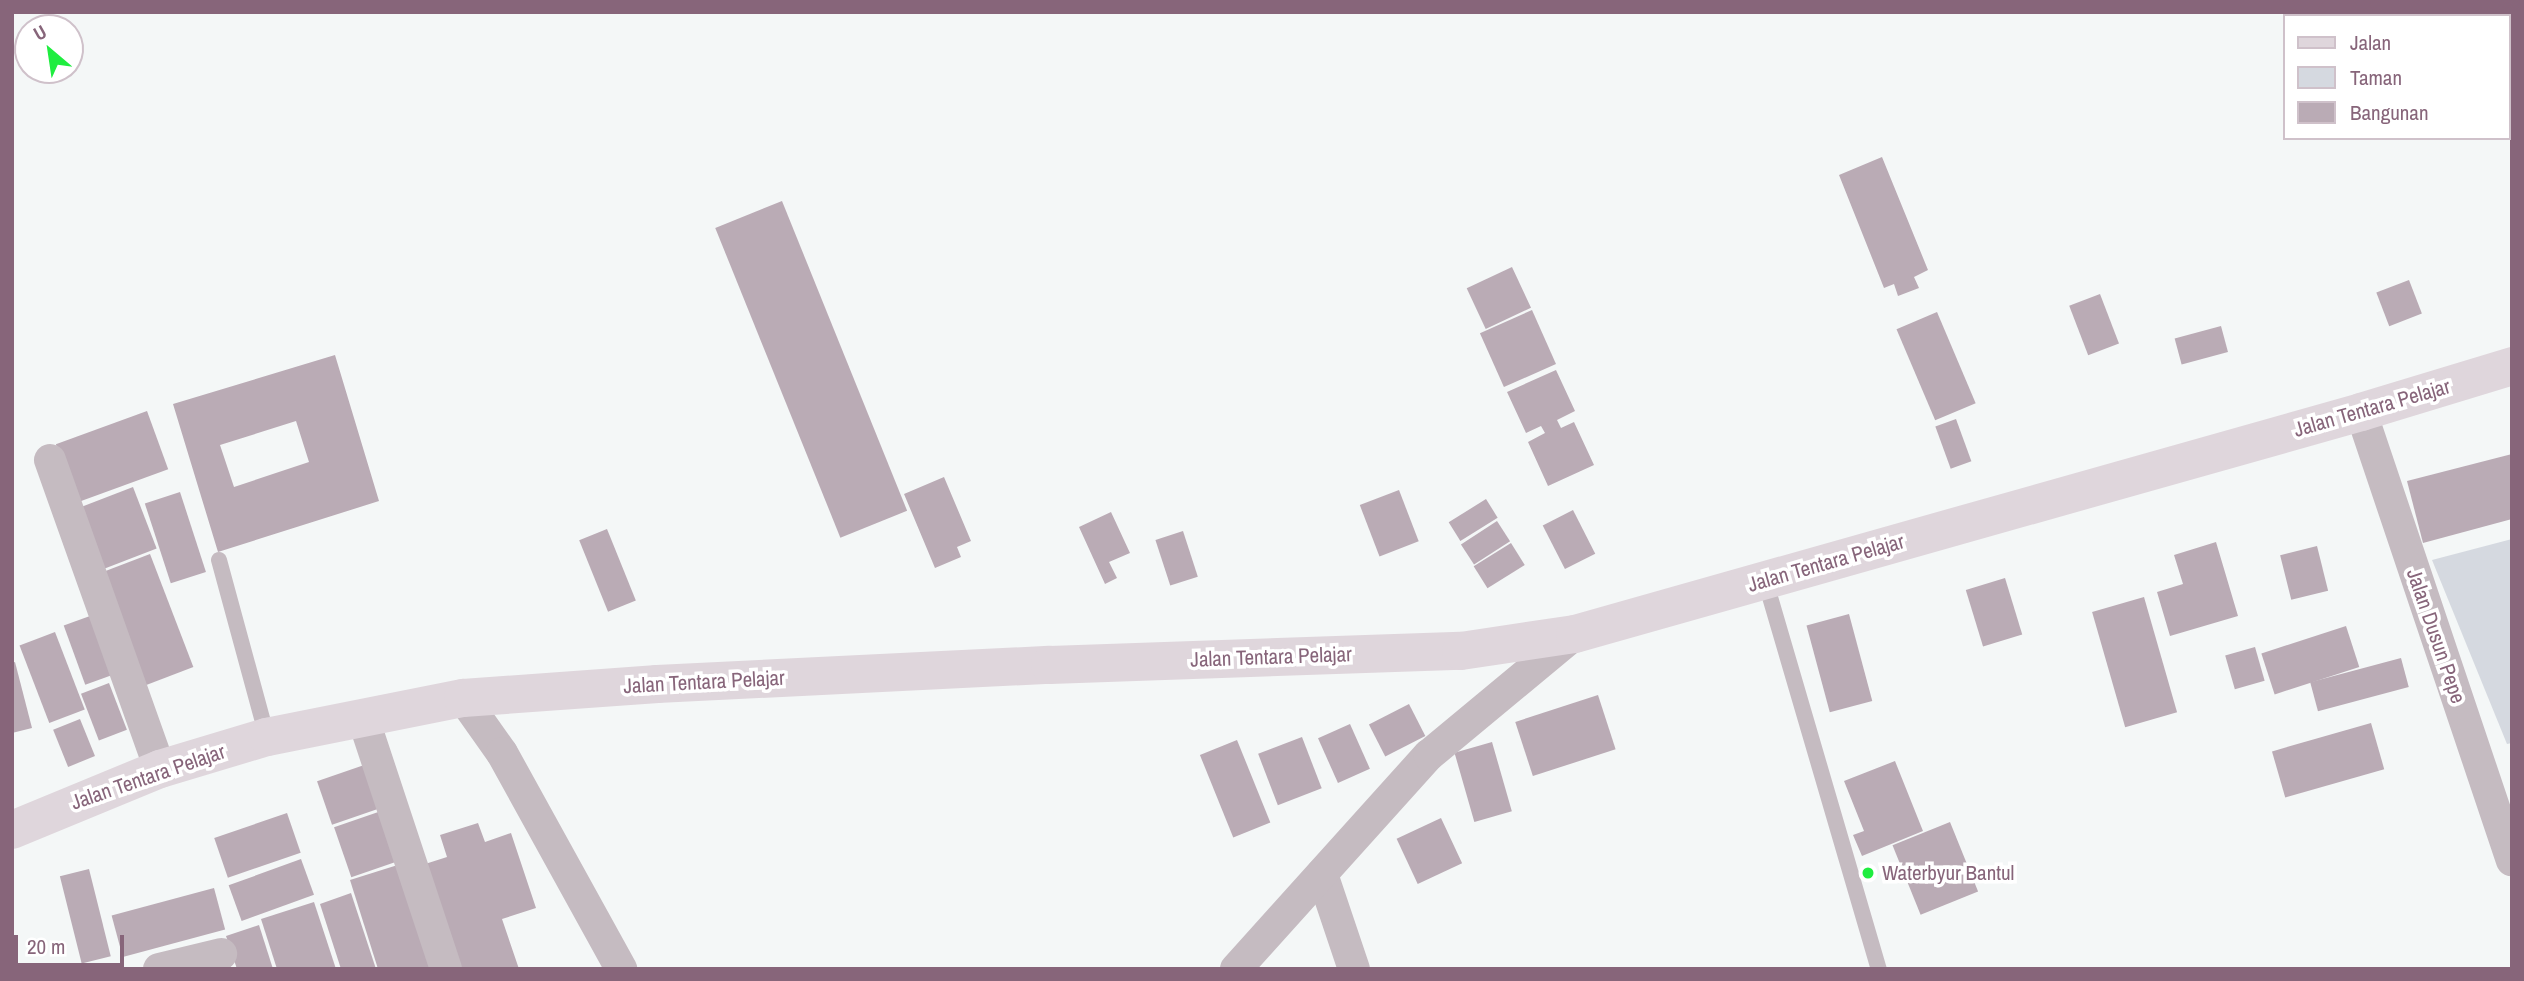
<!DOCTYPE html>
<html>
<head>
<meta charset="utf-8">
<style>
	body { margin:0 }
	#map { position:relative; width:2524px; height:981px; overflow:hidden; background:#f4f7f7; font-family:"Archivo Narrow",sans-serif }
	div>[style] { position:absolute }
	.green>* { inset:0; background:#d5d9e0 }
	.building>* { inset:0; background:#baabb5; transform-origin:0 0 }
	.service>* { height:16px; margin:-8px; padding:0 8px; transform-origin:8px; border-radius:8px; background:#c5bbc1 }
	.minor>* { height:32px; margin:-16px; padding:0 16px; transform-origin:16px; border-radius:16px; background:#c5bbc1 }
	.primary>* { height:38px; margin:-19px; padding:0 19px; transform-origin:19px; border-radius:19px; background:#dfd6dc }
	.dots>* { width:19px; height:19px; translate:-50% -50%; box-sizing:border-box; border:4px solid #fff; border-radius:50% }
	span { translate:-50% -50%; white-space:nowrap; text-align:center; line-height:1.15; -webkit-text-stroke:7px #fff; paint-order:stroke }
	.street-label { font-size:21px; color:#87657a }
	.poi-label { font-size:21px; color:#87657a }
	.left { translate:0 -50%; text-align:left }
	.frame { position:absolute; inset:0; border:14px solid #87657a; pointer-events:none }
	.legend { position:absolute; left:2283px; top:14px; width:228px; height:126px; box-sizing:border-box; background:#fff; border:2px solid #cfc1ca; margin:0; padding:9px 12px; list-style:none; font-size:21px; color:#87657a }
	.legend li { display:flex; align-items:center; gap:14px; height:35px }
	.legend b { width:35px; border:2px solid #cfc1ca }
	.north { position:absolute; left:14px; top:14px; width:70px; height:70px; box-sizing:border-box; background:#fff; border:2px solid #cfc1ca; border-radius:50%; rotate:331deg; font-size:19px; font-weight:700; line-height:28px; text-align:center; color:#87657a }
	.north::after { content:''; display:block; margin:auto; width:24px; height:32px; background:#1fed3f; clip-path:polygon(50% 0,100% 100%,50% 72%,0 100%) }
	.scale { position:absolute; left:14px; top:935px; width:110px; height:32px; box-sizing:border-box; border:4px solid #87657a; border-top:0; padding-left:9px; font-size:21px; line-height:24px; white-space:nowrap; color:#87657a; -webkit-text-stroke:5px #fff; paint-order:stroke }
</style>
</head>
<body>
<div id="map">
	<div class="green">
		<i style="clip-path:polygon(2512px 539px,2512px 743px,2507px 744px,2432px 560px)"></i>
	</div>
	<div class="building">
		<i style="clip-path:polygon(1882px 157px,1928px 270px,1914px 277px,1919px 288px,1898px 296px,1894px 284px,1884px 288px,1839px 175px)"></i>
		<i style="left:782px;top:201px;width:334px;height:72px;rotate:68deg"></i>
		<i style="left:1512px;top:267px;width:45px;height:50px;rotate:65deg"></i>
		<i style="left:2409px;top:280px;width:36px;height:35px;rotate:69deg"></i>
		<i style="left:2100px;top:294px;width:53px;height:33px;rotate:69deg"></i>
		<i style="left:1532px;top:310px;width:59px;height:57px;rotate:66deg"></i>
		<i style="left:1937px;top:312px;width:99px;height:44px;rotate:67deg"></i>
		<i style="left:2221px;top:326px;width:27px;height:48px;rotate:75deg"></i>
		<i style="clip-path:polygon(evenodd,335px 355px,379px 501px,218px 552px,173px 404px,335px 355px,296px 421px,309px 462px,234px 487px,220px 445px,296px 421px)"></i>
		<i style="clip-path:polygon(1556px 370px,1575px 411px,1557px 420px,1561px 428px,1574px 422px,1594px 465px,1548px 486px,1528px 442px,1545px 433px,1541px 426px,1526px 433px,1507px 392px)"></i>
		<i style="left:147px;top:411px;width:62px;height:97px;rotate:70deg"></i>
		<i style="left:1956px;top:419px;width:45px;height:22px;rotate:70deg"></i>
		<i style="clip-path:polygon(2512px 454px,2512px 519px,2423px 543px,2407px 481px)"></i>
		<i style="clip-path:polygon(944px 477px,971px 541px,957px 547px,961px 557px,935px 568px,904px 494px)"></i>
		<i style="left:133px;top:487px;width:66px;height:59px;rotate:69deg"></i>
		<i style="left:1399px;top:490px;width:55px;height:42px;rotate:69deg"></i>
		<i style="left:180px;top:492px;width:84px;height:37px;rotate:72deg"></i>
		<i style="left:1486px;top:499px;width:22px;height:44px;rotate:58deg"></i>
		<i style="left:1573px;top:510px;width:49px;height:34px;rotate:63deg"></i>
		<i style="clip-path:polygon(1111px 512px,1130px 553px,1109px 562px,1117px 578px,1105px 584px,1079px 527px)"></i>
		<i style="left:1497px;top:521px;width:24px;height:43px;rotate:57deg"></i>
		<i style="left:607px;top:529px;width:77px;height:30px;rotate:68deg"></i>
		<i style="left:1183px;top:531px;width:48px;height:29px;rotate:72deg"></i>
		<i style="clip-path:polygon(2216px 542px,2238px 616px,2170px 636px,2157px 592px,2183px 584px,2174px 555px)"></i>
		<i style="left:1511px;top:543px;width:26px;height:44px;rotate:58deg"></i>
		<i style="left:2317px;top:546px;width:46px;height:38px;rotate:76deg"></i>
		<i style="left:150px;top:554px;width:121px;height:56px;rotate:69deg"></i>
		<i style="left:2005px;top:578px;width:59px;height:41px;rotate:73deg"></i>
		<i style="left:2144px;top:597px;width:120px;height:54px;rotate:74deg"></i>
		<i style="left:1849px;top:614px;width:90px;height:44px;rotate:75deg"></i>
		<i style="left:90px;top:616px;width:63px;height:28px;rotate:70deg"></i>
		<i style="left:2346px;top:626px;width:43px;height:89px;rotate:72deg"></i>
		<i style="left:55px;top:632px;width:83px;height:38px;rotate:69deg"></i>
		<i style="left:2255px;top:647px;width:35px;height:31px;rotate:74deg"></i>
		<i style="left:2401px;top:658px;width:30px;height:94px;rotate:75deg"></i>
		<i style="clip-path:polygon(15px 662px,32px 728px,12px 733px,12px 663px)"></i>
		<i style="left:109px;top:683px;width:50px;height:30px;rotate:69deg"></i>
		<i style="left:1598px;top:695px;width:57px;height:87px;rotate:72deg"></i>
		<i style="left:1409px;top:704px;width:36px;height:45px;rotate:63deg"></i>
		<i style="left:80px;top:719px;width:40px;height:29px;rotate:68deg"></i>
		<i style="left:2371px;top:723px;width:48px;height:103px;rotate:74deg"></i>
		<i style="left:1350px;top:724px;width:49px;height:35px;rotate:66deg"></i>
		<i style="left:1302px;top:737px;width:55px;height:47px;rotate:69deg"></i>
		<i style="left:1237px;top:740px;width:89px;height:40px;rotate:68deg"></i>
		<i style="left:1492px;top:742px;width:72px;height:39px;rotate:74deg"></i>
		<i style="clip-path:polygon(1895px 761px,1923px 831px,1862px 856px,1853px 835px,1864px 831px,1844px 781px)"></i>
		<i style="left:370px;top:763px;width:46px;height:56px;rotate:71deg"></i>
		<i style="left:387px;top:809px;width:53px;height:56px;rotate:71deg"></i>
		<i style="left:287px;top:813px;width:42px;height:77px;rotate:71deg"></i>
		<i style="left:1441px;top:818px;width:50px;height:49px;rotate:65deg"></i>
		<i style="left:1950px;top:822px;width:75px;height:62px;rotate:68deg"></i>
		<i style="clip-path:polygon(478px 823px,485px 842px,511px 833px,536px 908px,502px 919px,519px 969px,456px 969px,422px 865px,447px 857px,440px 835px)"></i>
		<i style="left:301px;top:859px;width:38px;height:77px;rotate:70deg"></i>
		<i style="clip-path:polygon(404px 863px,438px 969px,378px 969px,350px 880px)"></i>
		<i style="left:89px;top:869px;width:90px;height:30px;rotate:76deg"></i>
		<i style="left:214px;top:888px;width:43px;height:106px;rotate:75deg"></i>
		<i style="clip-path:polygon(351px 893px,376px 969px,341px 969px,320px 904px)"></i>
		<i style="clip-path:polygon(314px 902px,336px 969px,277px 969px,261px 919px)"></i>
		<i style="clip-path:polygon(259px 925px,273px 969px,237px 969px,226px 936px)"></i>
	</div>
	<div class="service">
		<i style="left:219px;top:560px;width:183px;rotate:74.8deg"></i>
		<i style="left:1765px;top:580px;width:405px;rotate:73.7deg"></i>
	</div>
	<div class="minor">
		<i style="left:2361px;top:412px;width:473px;rotate:71.4deg"></i>
		<i style="left:50px;top:460px;width:328px;rotate:70.4deg"></i>
		<i style="left:463px;top:698px;width:67px;rotate:54.7deg"></i>
		<i style="left:502px;top:753px;width:247px;rotate:61.1deg"></i>
		<i style="left:363px;top:718px;width:264px;rotate:71.7deg"></i>
		<i style="left:1322px;top:874px;width:100px;rotate:71.4deg"></i>
		<i style="left:159px;top:969px;width:64px;rotate:-13.6deg"></i>
		<i style="left:1236px;top:969px;width:288px;rotate:-48deg"></i>
		<i style="left:1429px;top:755px;width:190px;rotate:-39.7deg"></i>
	</div>
	<div class="primary">
		<i style="left:12px;top:830px;width:160px;rotate:-22.4deg"></i>
		<i style="left:160px;top:769px;width:112px;rotate:-16.7deg"></i>
		<i style="left:267px;top:737px;width:200px;rotate:-11.3deg"></i>
		<i style="left:463px;top:698px;width:195px;rotate:-4.1deg"></i>
		<i style="left:657px;top:684px;width:393px;rotate:-2.8deg"></i>
		<i style="left:1050px;top:665px;width:411px;rotate:-2deg"></i>
		<i style="left:1461px;top:651px;width:115px;rotate:-8.5deg"></i>
		<i style="left:1575px;top:634px;width:817px;rotate:-15.77deg"></i>
		<i style="left:2361px;top:412px;width:158px;rotate:-16.9deg"></i>
	</div>
	<div class="dots">
		<i style="left:1868px;top:873px;background:#1fed3f"></i>
	</div>
	<div class="street-label">
		<span style="left:2372px;top:408px;rotate:-16deg">Jalan Tentara Pelajar</span>
		<span style="left:1826px;top:563px;rotate:-16deg">Jalan Tentara Pelajar</span>
		<span style="left:2436px;top:636px;rotate:71deg">Jalan Dusun Pepe</span>
		<span style="left:1271px;top:657px;rotate:-2deg">Jalan Tentara Pelajar</span>
		<span style="left:704px;top:682px;rotate:-3deg">Jalan Tentara Pelajar</span>
		<span style="left:148px;top:777px;rotate:-19deg">Jalan Tentara Pelajar</span>
	</div>
	<div class="poi-label">
		<span class="left" style="left:1882px;top:873px">Waterbyur Bantul</span>
	</div>
	<div class="frame"></div>
	<ul class="legend">
	<li><b style="height:9px;background:#dfd6dc"></b>Jalan</li>
	<li><b style="height:19px;background:#d5d9e0"></b>Taman</li>
	<li><b style="height:19px;background:#baabb5"></b>Bangunan</li>
	</ul>
	<div class="north">U</div>
	<div class="scale">20 m</div>
</div>
</body>
</html>
